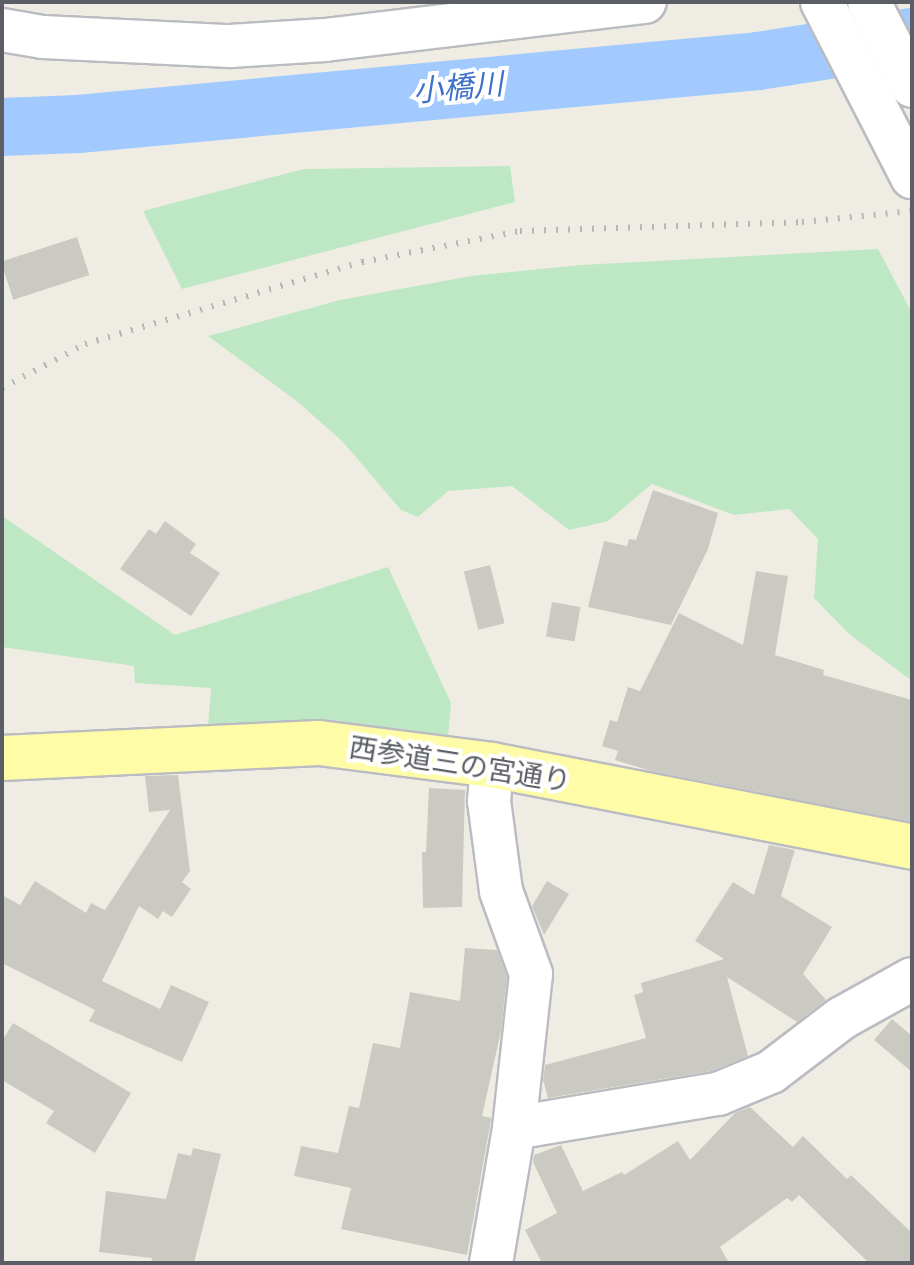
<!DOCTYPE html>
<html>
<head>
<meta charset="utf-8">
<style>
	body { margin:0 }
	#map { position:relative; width:914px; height:1265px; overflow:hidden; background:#efede3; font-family:Ubuntu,"Noto Sans JP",sans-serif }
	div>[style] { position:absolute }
	.green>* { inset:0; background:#bee8c3 }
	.river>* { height:58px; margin:-29px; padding:0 29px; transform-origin:29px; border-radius:29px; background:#a2caff }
	.building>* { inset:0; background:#cbcac2; transform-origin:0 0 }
	.roads { filter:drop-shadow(2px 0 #babcc2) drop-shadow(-2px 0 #babcc2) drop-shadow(0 2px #babcc2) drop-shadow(0 -2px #babcc2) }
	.minor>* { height:42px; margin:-21px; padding:0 21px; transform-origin:21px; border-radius:21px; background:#fff }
	.major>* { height:44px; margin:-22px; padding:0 22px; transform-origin:22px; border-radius:22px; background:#fffca7 }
	.rail>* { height:6px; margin-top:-3px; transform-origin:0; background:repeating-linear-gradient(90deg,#b6b7b7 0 2px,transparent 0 12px) }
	span { translate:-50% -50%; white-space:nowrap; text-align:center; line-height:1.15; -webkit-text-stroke:8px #fff; paint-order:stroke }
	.street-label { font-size:28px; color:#5b5e64 }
	.water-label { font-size:30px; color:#3e70c9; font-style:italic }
	.frame { position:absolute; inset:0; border:4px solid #5b5e64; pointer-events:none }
</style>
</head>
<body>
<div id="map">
	<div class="green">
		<i style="clip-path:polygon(510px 166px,515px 202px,182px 289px,143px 211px,304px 169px)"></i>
		<i style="clip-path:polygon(878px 249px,912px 313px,912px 681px,849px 634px,814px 598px,818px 539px,789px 509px,734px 515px,652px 484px,608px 521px,569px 530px,512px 486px,448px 491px,418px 517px,401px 510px,343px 442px,298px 402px,208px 336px,340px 300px,471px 276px,581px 265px)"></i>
		<i style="clip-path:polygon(2px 516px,175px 635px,388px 567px,451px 703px,448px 736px,337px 721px,208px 727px,211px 688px,135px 683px,134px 666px,2px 647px)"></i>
	</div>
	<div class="river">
		<i style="left:2px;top:127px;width:76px;rotate:-2.3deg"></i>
		<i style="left:78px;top:124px;width:683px;rotate:-5.29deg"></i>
		<i style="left:758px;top:61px;width:156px;rotate:-8.9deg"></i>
	</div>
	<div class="building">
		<i style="left:77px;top:237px;width:40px;height:80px;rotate:72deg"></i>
		<i style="clip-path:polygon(653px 490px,718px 513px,708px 549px,671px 625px,588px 607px,604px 541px,627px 546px,629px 539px,636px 540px)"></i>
		<i style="clip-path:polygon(165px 521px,196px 544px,190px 553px,220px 573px,191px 616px,120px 569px,149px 529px,156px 534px)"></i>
		<i style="left:490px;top:565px;width:60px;height:27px;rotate:76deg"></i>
		<i style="clip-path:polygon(756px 571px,788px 576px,775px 655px,824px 670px,823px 675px,912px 700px,912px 822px,651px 771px,615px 760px,618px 751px,602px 746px,610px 720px,617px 722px,628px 687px,640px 691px,679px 613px,743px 645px)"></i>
		<i style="left:552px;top:602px;width:29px;height:35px;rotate:10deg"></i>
		<i style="clip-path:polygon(178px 775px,190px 871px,182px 882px,191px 889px,172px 917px,163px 911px,158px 919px,139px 906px,102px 981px,160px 1009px,171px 985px,209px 1002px,182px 1062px,89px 1021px,95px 1010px,2px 963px,2px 895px,20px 905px,35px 881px,86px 913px,91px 903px,105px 910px,170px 810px,149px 812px,145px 776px)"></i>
		<i style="clip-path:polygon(429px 788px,465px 790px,462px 907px,423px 908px,422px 852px,426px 852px)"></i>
		<i style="clip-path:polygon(769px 845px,795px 850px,781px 896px,832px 927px,803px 974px,826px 1000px,797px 1022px,727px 977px,748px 1056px,711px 1071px,548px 1098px,543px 1080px,545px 1065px,646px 1038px,634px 995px,643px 992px,641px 983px,724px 959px,695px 941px,733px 882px,754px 895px)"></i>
		<i style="clip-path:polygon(547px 881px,569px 894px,544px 935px,532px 906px)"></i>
		<i style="clip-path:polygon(465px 948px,497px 950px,507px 977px,501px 1031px,482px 1116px,491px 1118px,490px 1125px,467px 1255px,341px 1229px,351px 1188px,294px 1176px,301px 1146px,338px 1153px,349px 1106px,359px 1108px,373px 1043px,400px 1048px,410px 992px,460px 1001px)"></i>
		<i style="clip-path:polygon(892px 1019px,912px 1036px,912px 1072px,874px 1040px)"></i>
		<i style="clip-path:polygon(13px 1023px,131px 1093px,95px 1153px,46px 1123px,54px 1111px,2px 1080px,2px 1041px)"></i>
		<i style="clip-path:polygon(750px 1107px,793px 1147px,803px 1136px,847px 1179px,851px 1175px,912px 1233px,912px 1263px,869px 1263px,799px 1195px,792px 1202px,787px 1198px,720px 1247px,729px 1263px,542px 1263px,525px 1230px,557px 1213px,533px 1162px,534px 1155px,561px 1145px,583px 1191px,622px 1172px,624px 1175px,678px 1141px,690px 1160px,735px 1113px)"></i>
		<i style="clip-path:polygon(193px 1148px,221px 1154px,194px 1263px,151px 1263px,152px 1258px,99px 1252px,106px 1191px,166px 1199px,178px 1153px,191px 1156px)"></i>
	</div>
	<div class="roads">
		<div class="minor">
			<i style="left:822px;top:2px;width:197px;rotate:62.8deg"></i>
			<i style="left:869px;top:2px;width:94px;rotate:62.9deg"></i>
			<i style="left:2px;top:30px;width:42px;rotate:9.7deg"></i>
			<i style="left:43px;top:37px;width:187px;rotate:2.8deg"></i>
			<i style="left:230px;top:46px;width:95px;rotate:-3.6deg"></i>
			<i style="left:325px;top:40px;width:322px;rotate:-6.8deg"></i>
			<i style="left:514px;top:1128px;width:207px;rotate:-9.5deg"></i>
			<i style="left:718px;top:1094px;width:57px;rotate:-22.5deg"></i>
			<i style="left:771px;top:1072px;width:89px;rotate:-37.3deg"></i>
			<i style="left:842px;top:1018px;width:80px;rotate:-29.1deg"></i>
			<i style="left:491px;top:1263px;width:137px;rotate:-80.3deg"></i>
			<i style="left:514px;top:1128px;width:155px;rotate:-83.7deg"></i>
			<i style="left:531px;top:974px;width:88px;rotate:-109.9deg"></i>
			<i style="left:501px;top:891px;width:91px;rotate:-97.6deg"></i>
			<i style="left:489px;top:801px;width:36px;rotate:-85deg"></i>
		</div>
		<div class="major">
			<i style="left:2px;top:758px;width:317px;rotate:-2.7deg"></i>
			<i style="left:319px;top:743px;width:174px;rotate:7.2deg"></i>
			<i style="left:492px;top:765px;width:428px;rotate:11deg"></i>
		</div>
	</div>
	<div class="rail">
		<i style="left:2px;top:388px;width:94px;rotate:-27.9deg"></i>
		<i style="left:85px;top:344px;width:289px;rotate:-16.5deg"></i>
		<i style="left:362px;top:262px;width:161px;rotate:-11.1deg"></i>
		<i style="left:520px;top:231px;width:282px;rotate:-1.8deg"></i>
		<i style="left:802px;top:222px;width:111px;rotate:-5.7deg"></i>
	</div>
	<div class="street-label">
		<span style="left:460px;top:764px;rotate:9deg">西参道三の宮通り</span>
	</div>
	<div class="water-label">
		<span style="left:458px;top:87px;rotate:-5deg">小橋川</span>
	</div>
	<div class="frame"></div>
</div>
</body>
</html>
